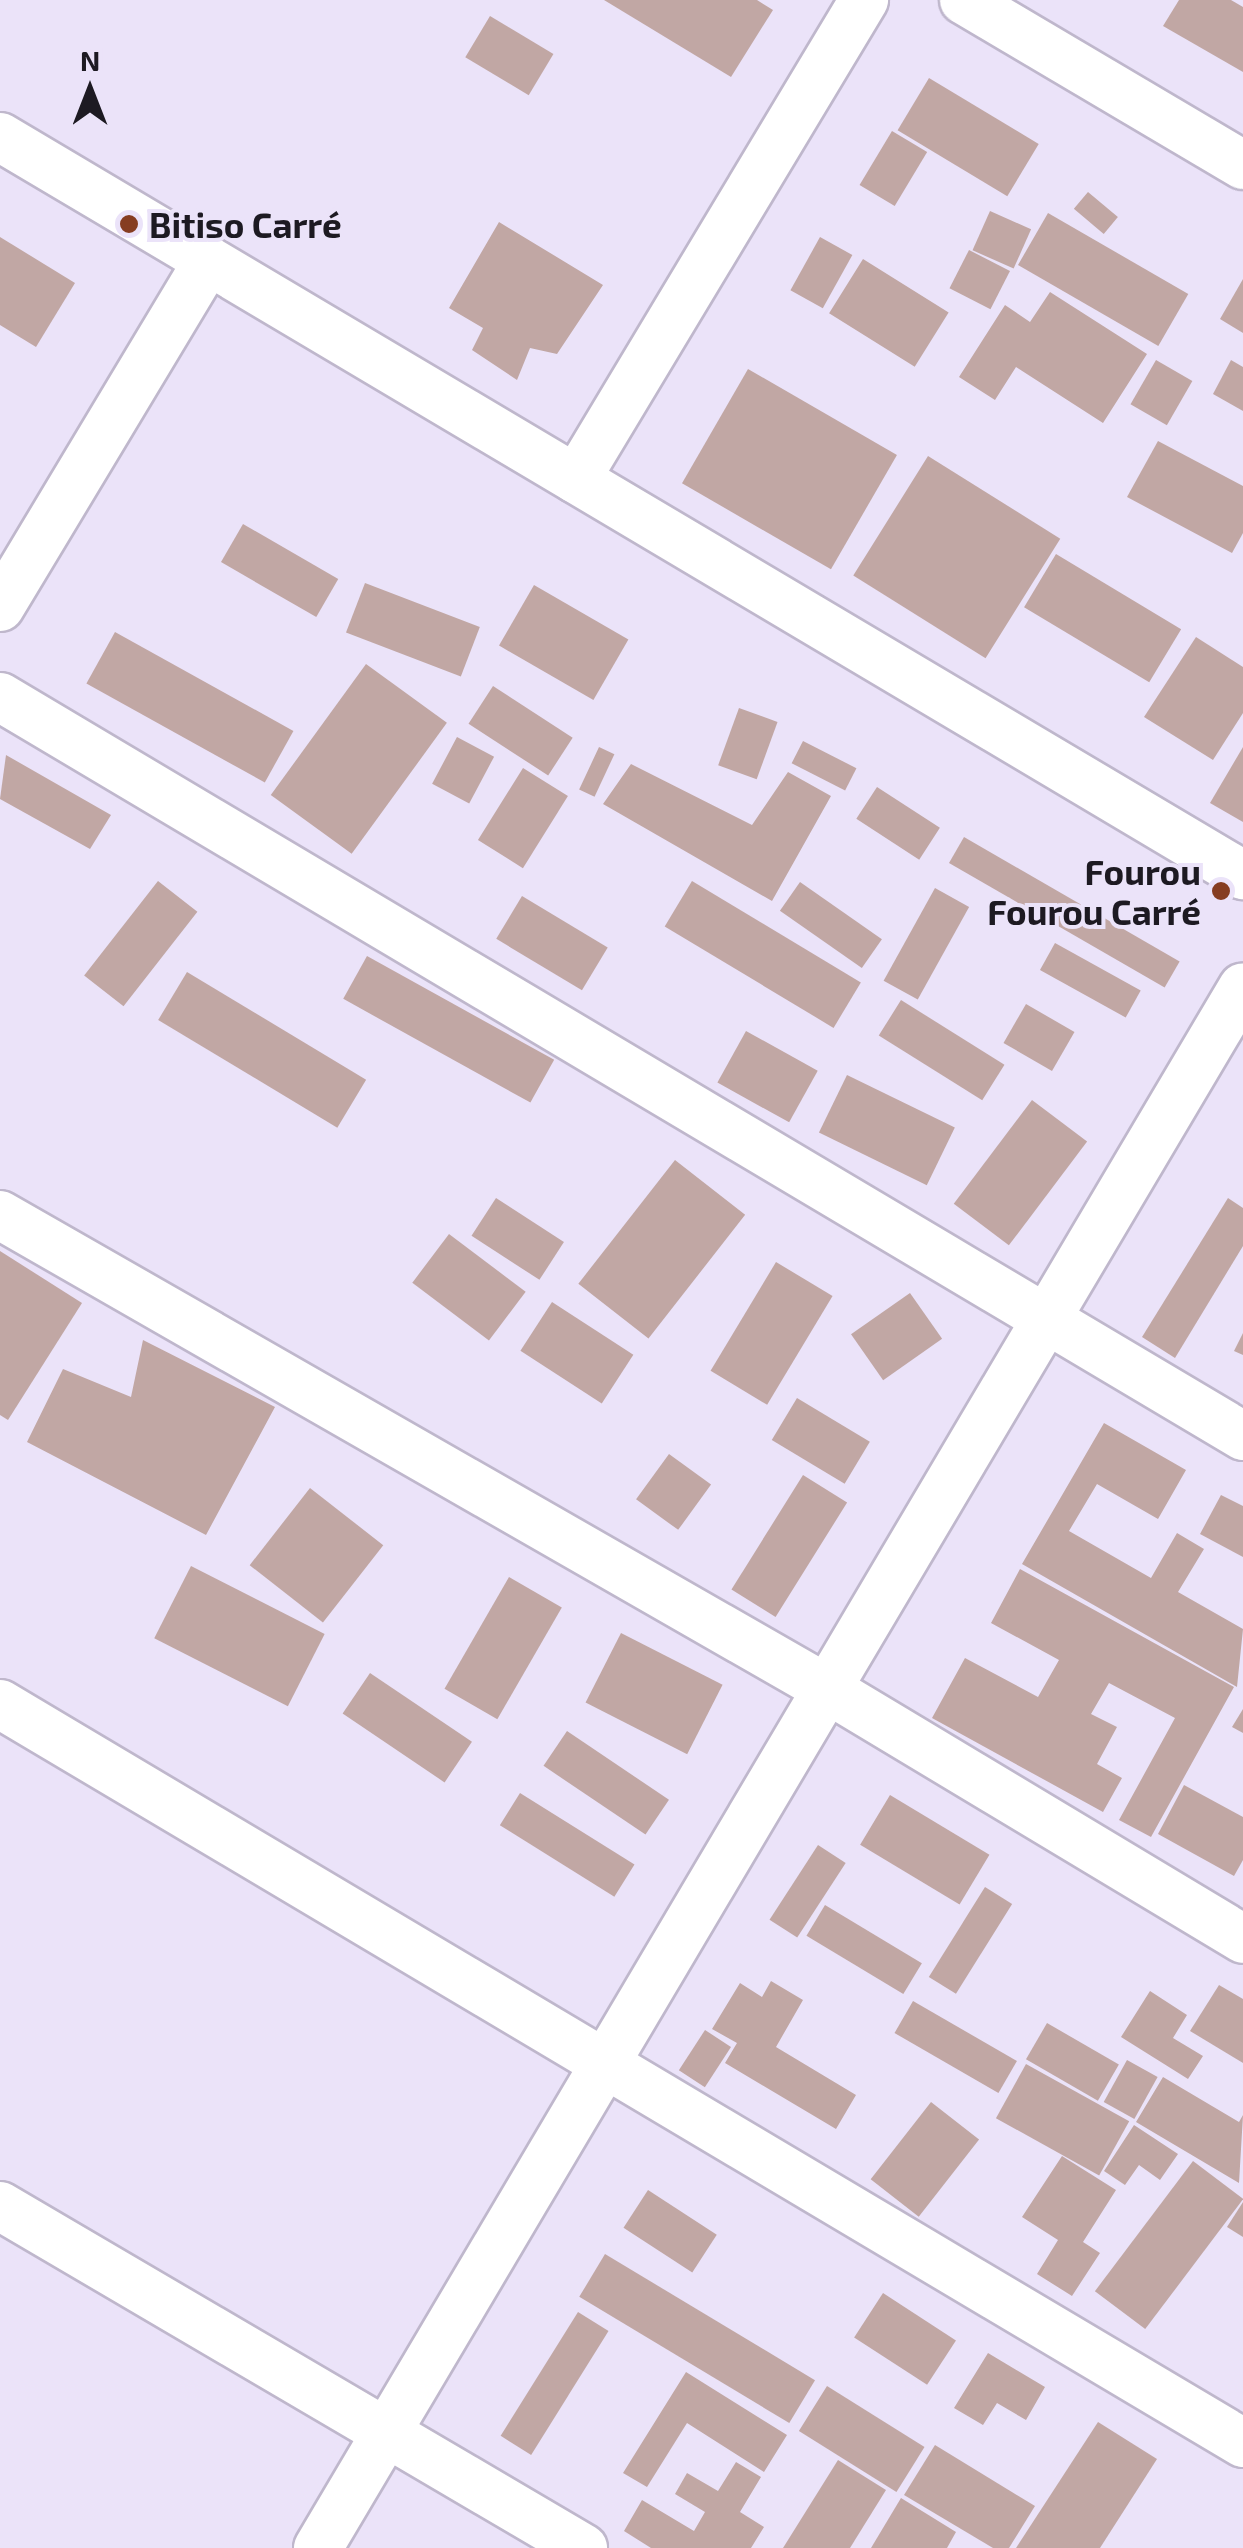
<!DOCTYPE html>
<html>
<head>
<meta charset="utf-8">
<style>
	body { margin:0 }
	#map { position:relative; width:1243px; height:2548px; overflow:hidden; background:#ebe3f9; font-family:"Exo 2",sans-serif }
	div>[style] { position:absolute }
	.building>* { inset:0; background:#c1a7a4; transform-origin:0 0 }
	.roads { filter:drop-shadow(2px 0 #bfb7cc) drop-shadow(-2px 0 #bfb7cc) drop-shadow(0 2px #bfb7cc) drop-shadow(0 -2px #bfb7cc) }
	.minor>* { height:48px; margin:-24px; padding:0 24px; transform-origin:24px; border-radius:24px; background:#fff }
	.dots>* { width:28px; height:28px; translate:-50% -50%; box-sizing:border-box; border:5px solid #ebe3f9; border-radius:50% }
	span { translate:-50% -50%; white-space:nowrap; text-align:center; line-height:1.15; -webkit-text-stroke:8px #ebe3f9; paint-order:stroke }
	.poi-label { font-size:35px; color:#1d1a22; font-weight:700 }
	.left { translate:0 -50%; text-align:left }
	.right { translate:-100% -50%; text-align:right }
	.north { position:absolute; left:40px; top:40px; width:100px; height:100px; -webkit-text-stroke:8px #ebe3f9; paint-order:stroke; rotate:0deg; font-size:28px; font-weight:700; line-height:40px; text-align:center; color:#1d1a22 }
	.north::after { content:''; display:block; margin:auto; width:35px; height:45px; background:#1d1a22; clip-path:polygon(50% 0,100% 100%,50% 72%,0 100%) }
</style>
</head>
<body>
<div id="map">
	<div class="building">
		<i style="clip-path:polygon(604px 0,757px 0,773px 10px,731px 77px)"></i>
		<i style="clip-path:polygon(1179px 0,1231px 0,1243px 7px,1243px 72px,1163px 26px)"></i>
		<i style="left:490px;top:16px;width:74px;height:48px;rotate:31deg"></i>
		<i style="left:929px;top:78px;width:128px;height:61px;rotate:31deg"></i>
		<i style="left:892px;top:131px;width:41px;height:63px;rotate:31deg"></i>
		<i style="left:1088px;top:192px;width:39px;height:22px;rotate:40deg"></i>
		<i style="left:990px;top:211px;width:45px;height:43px;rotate:24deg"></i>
		<i style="left:1048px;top:213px;width:162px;height:60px;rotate:30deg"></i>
		<i style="clip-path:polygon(499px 222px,603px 285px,557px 354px,530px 348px,517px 380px,472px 350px,483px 328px,449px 308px)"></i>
		<i style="clip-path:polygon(0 237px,75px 283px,36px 347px,0 325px)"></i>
		<i style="left:820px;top:237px;width:37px;height:61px;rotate:29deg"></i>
		<i style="left:969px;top:250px;width:46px;height:43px;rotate:27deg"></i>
		<i style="left:863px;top:259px;width:101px;height:64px;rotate:32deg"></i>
		<i style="clip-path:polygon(1243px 279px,1243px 333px,1220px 319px)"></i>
		<i style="clip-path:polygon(1050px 292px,1147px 354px,1103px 423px,1016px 367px,995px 400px,959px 377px,1005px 305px,1030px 322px)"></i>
		<i style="left:1156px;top:360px;width:42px;height:51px;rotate:30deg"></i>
		<i style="clip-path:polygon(1231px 360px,1243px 367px,1243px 411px,1213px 394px)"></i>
		<i style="left:748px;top:369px;width:172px;height:132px;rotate:30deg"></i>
		<i style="clip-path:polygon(1158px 441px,1243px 486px,1243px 533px,1232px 553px,1127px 497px)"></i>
		<i style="left:928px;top:456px;width:156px;height:141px;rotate:32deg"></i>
		<i style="left:243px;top:524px;width:110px;height:44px;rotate:30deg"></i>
		<i style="left:1056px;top:554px;width:146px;height:62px;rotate:31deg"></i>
		<i style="left:365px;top:583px;width:123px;height:53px;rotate:21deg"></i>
		<i style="left:534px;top:585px;width:109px;height:70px;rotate:30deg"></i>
		<i style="left:115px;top:632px;width:204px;height:59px;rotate:29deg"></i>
		<i style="clip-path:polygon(1196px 637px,1243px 667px,1243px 713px,1213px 760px,1144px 717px)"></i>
		<i style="left:366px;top:664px;width:100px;height:162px;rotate:36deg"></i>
		<i style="left:493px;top:686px;width:95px;height:45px;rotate:33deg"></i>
		<i style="left:739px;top:708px;width:41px;height:61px;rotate:20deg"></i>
		<i style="left:457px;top:737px;width:42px;height:53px;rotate:28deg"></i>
		<i style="left:803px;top:741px;width:60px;height:25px;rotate:27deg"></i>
		<i style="left:599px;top:747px;width:17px;height:47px;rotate:25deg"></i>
		<i style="clip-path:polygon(1243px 747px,1243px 822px,1210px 803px)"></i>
		<i style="clip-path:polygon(6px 755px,111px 815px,90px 849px,0 799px)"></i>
		<i style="clip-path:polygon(631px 764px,752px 825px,788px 772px,831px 796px,772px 901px,603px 804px)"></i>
		<i style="left:523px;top:768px;width:53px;height:85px;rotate:32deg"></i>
		<i style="left:877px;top:787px;width:75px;height:38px;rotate:33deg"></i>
		<i style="left:964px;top:837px;width:249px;height:30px;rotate:30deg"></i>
		<i style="left:158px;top:881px;width:50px;height:120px;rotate:38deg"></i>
		<i style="left:692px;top:881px;width:197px;height:53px;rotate:31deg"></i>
		<i style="left:800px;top:882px;width:100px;height:35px;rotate:35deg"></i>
		<i style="left:935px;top:888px;width:39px;height:106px;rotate:29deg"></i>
		<i style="left:522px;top:896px;width:100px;height:50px;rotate:31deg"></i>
		<i style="left:1055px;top:943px;width:98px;height:31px;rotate:29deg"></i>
		<i style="left:367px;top:956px;width:214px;height:49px;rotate:29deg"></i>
		<i style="left:187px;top:972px;width:209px;height:56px;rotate:31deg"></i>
		<i style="left:901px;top:1000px;width:122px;height:42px;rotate:32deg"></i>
		<i style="left:1026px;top:1004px;width:56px;height:45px;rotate:30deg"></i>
		<i style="left:746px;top:1031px;width:82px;height:59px;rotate:29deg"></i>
		<i style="left:847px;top:1075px;width:120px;height:64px;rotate:26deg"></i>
		<i style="left:1032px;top:1100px;width:69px;height:130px;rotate:37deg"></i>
		<i style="left:675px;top:1160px;width:89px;height:157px;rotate:38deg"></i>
		<i style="left:496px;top:1198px;width:81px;height:45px;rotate:33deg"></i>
		<i style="clip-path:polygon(1228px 1198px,1243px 1208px,1243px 1246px,1175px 1358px,1142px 1337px)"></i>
		<i style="left:449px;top:1234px;width:96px;height:61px;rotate:37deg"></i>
		<i style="clip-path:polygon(0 1251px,82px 1303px,8px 1420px,0 1415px)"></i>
		<i style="left:776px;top:1262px;width:66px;height:127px;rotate:31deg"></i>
		<i style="left:910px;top:1293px;width:56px;height:72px;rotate:55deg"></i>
		<i style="left:552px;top:1302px;width:97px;height:58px;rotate:33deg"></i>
		<i style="clip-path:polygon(1243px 1333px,1243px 1355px,1234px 1351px)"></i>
		<i style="clip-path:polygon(143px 1340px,275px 1407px,206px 1535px,27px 1442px,63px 1369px,131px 1397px)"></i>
		<i style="left:797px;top:1398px;width:85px;height:49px;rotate:31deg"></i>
		<i style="clip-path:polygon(1104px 1423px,1186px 1470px,1158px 1519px,1097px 1484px,1069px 1531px,1151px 1578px,1177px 1533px,1204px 1549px,1178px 1592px,1243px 1629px,1237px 1687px,1022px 1564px)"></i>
		<i style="left:669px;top:1454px;width:52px;height:56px;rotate:36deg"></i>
		<i style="left:803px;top:1475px;width:52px;height:135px;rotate:32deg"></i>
		<i style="left:310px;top:1488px;width:93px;height:98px;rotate:38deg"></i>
		<i style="clip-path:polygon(1221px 1495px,1243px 1506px,1243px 1557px,1200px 1534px)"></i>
		<i style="left:191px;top:1566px;width:150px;height:81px;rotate:27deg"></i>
		<i style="clip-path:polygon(1020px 1569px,1234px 1687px,1151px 1837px,1119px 1820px,1175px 1718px,1109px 1683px,1091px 1714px,1117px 1727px,1097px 1764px,1122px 1778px,1103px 1812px,932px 1718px,965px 1658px,1038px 1697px,1059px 1660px,991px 1623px)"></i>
		<i style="left:509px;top:1577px;width:61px;height:129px;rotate:30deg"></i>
		<i style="left:621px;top:1633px;width:114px;height:78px;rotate:27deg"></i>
		<i style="left:370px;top:1673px;width:123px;height:49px;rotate:34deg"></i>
		<i style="clip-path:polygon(1243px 1709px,1243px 1733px,1232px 1727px)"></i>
		<i style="left:567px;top:1731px;width:123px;height:42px;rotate:34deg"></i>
		<i style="clip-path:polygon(1184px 1785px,1243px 1817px,1243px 1860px,1234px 1876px,1158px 1834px)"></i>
		<i style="left:520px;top:1793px;width:135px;height:38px;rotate:32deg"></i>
		<i style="left:890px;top:1795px;width:116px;height:58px;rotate:31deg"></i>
		<i style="left:818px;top:1845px;width:33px;height:89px;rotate:33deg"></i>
		<i style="left:985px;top:1887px;width:32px;height:106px;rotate:32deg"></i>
		<i style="left:825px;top:1905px;width:113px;height:36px;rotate:31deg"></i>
		<i style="clip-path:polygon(771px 1981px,803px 2000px,776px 2047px,856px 2095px,836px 2129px,725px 2063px,737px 2043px,712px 2029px,740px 1983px,762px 1997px)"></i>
		<i style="clip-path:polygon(1219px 1985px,1243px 1999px,1243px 2063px,1190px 2031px)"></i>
		<i style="clip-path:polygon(1150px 1991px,1187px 2015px,1173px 2038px,1203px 2056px,1188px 2079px,1121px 2037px)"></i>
		<i style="left:913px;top:2001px;width:120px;height:37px;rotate:30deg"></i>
		<i style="left:1047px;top:2023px;width:83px;height:42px;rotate:30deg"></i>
		<i style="left:705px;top:2030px;width:31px;height:48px;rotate:33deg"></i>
		<i style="left:1127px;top:2060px;width:35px;height:48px;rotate:29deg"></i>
		<i style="left:1026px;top:2064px;width:118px;height:62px;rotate:29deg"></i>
		<i style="clip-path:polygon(1163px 2077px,1239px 2122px,1243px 2115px,1239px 2183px,1136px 2122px)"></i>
		<i style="left:931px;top:2102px;width:61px;height:98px;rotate:38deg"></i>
		<i style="clip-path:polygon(1134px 2125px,1178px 2154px,1160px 2180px,1139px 2165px,1125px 2185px,1104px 2171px)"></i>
		<i style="clip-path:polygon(1062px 2156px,1116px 2190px,1083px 2242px,1100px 2253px,1072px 2296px,1037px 2274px,1058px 2240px,1022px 2217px)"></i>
		<i style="left:1193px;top:2161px;width:63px;height:163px;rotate:37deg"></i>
		<i style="left:648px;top:2190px;width:82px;height:45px;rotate:33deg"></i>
		<i style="clip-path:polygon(1243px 2202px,1243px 2237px,1227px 2227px)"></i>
		<i style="left:605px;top:2254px;width:245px;height:50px;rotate:31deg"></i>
		<i style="left:883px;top:2293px;width:87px;height:53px;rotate:33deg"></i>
		<i style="left:578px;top:2312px;width:36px;height:146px;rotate:32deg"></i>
		<i style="clip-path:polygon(988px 2353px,1045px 2387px,1026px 2420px,997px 2403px,983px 2425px,954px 2408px)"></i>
		<i style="clip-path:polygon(686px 2372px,787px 2435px,764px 2472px,687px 2423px,647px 2487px,623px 2473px)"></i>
		<i style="left:827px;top:2386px;width:115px;height:53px;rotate:32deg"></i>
		<i style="clip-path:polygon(1098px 2422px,1157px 2459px,1100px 2548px,1016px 2548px)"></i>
		<i style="clip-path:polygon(935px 2445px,1035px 2506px,1009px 2548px,993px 2548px,904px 2495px)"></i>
		<i style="clip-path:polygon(838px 2460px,886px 2490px,850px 2548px,783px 2548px)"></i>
		<i style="clip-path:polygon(736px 2462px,761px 2477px,740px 2512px,764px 2527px,751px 2548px,651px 2548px,624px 2531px,642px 2500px,694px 2531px,705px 2512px,675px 2494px,687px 2473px,718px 2491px)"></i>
		<i style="clip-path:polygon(901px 2498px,956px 2532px,947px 2548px,871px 2548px)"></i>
	</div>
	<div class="roads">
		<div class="minor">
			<i style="left:964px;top:0;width:324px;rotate:30.6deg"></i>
			<i style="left:0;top:137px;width:1446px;rotate:30.7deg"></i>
			<i style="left:576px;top:479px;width:559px;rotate:-58.98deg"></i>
			<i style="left:0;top:607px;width:404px;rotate:-59deg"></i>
			<i style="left:0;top:697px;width:1446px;rotate:30.73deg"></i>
			<i style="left:0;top:1215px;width:955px;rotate:29.81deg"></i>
			<i style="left:829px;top:1690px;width:483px;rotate:31deg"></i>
			<i style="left:0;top:1704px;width:1446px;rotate:30.73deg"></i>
			<i style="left:0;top:2206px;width:676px;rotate:30.4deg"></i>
			<i style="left:318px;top:2548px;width:1814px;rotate:-59.35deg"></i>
		</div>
	</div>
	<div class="dots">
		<i style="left:129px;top:224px;background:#863d21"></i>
		<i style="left:1221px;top:891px;background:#863d21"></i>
	</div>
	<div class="poi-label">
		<span class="left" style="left:149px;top:224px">Bitiso Carré</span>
		<span class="right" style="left:1201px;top:891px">Fourou<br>Fourou Carré</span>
	</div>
	<div class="north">N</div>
</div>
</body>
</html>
